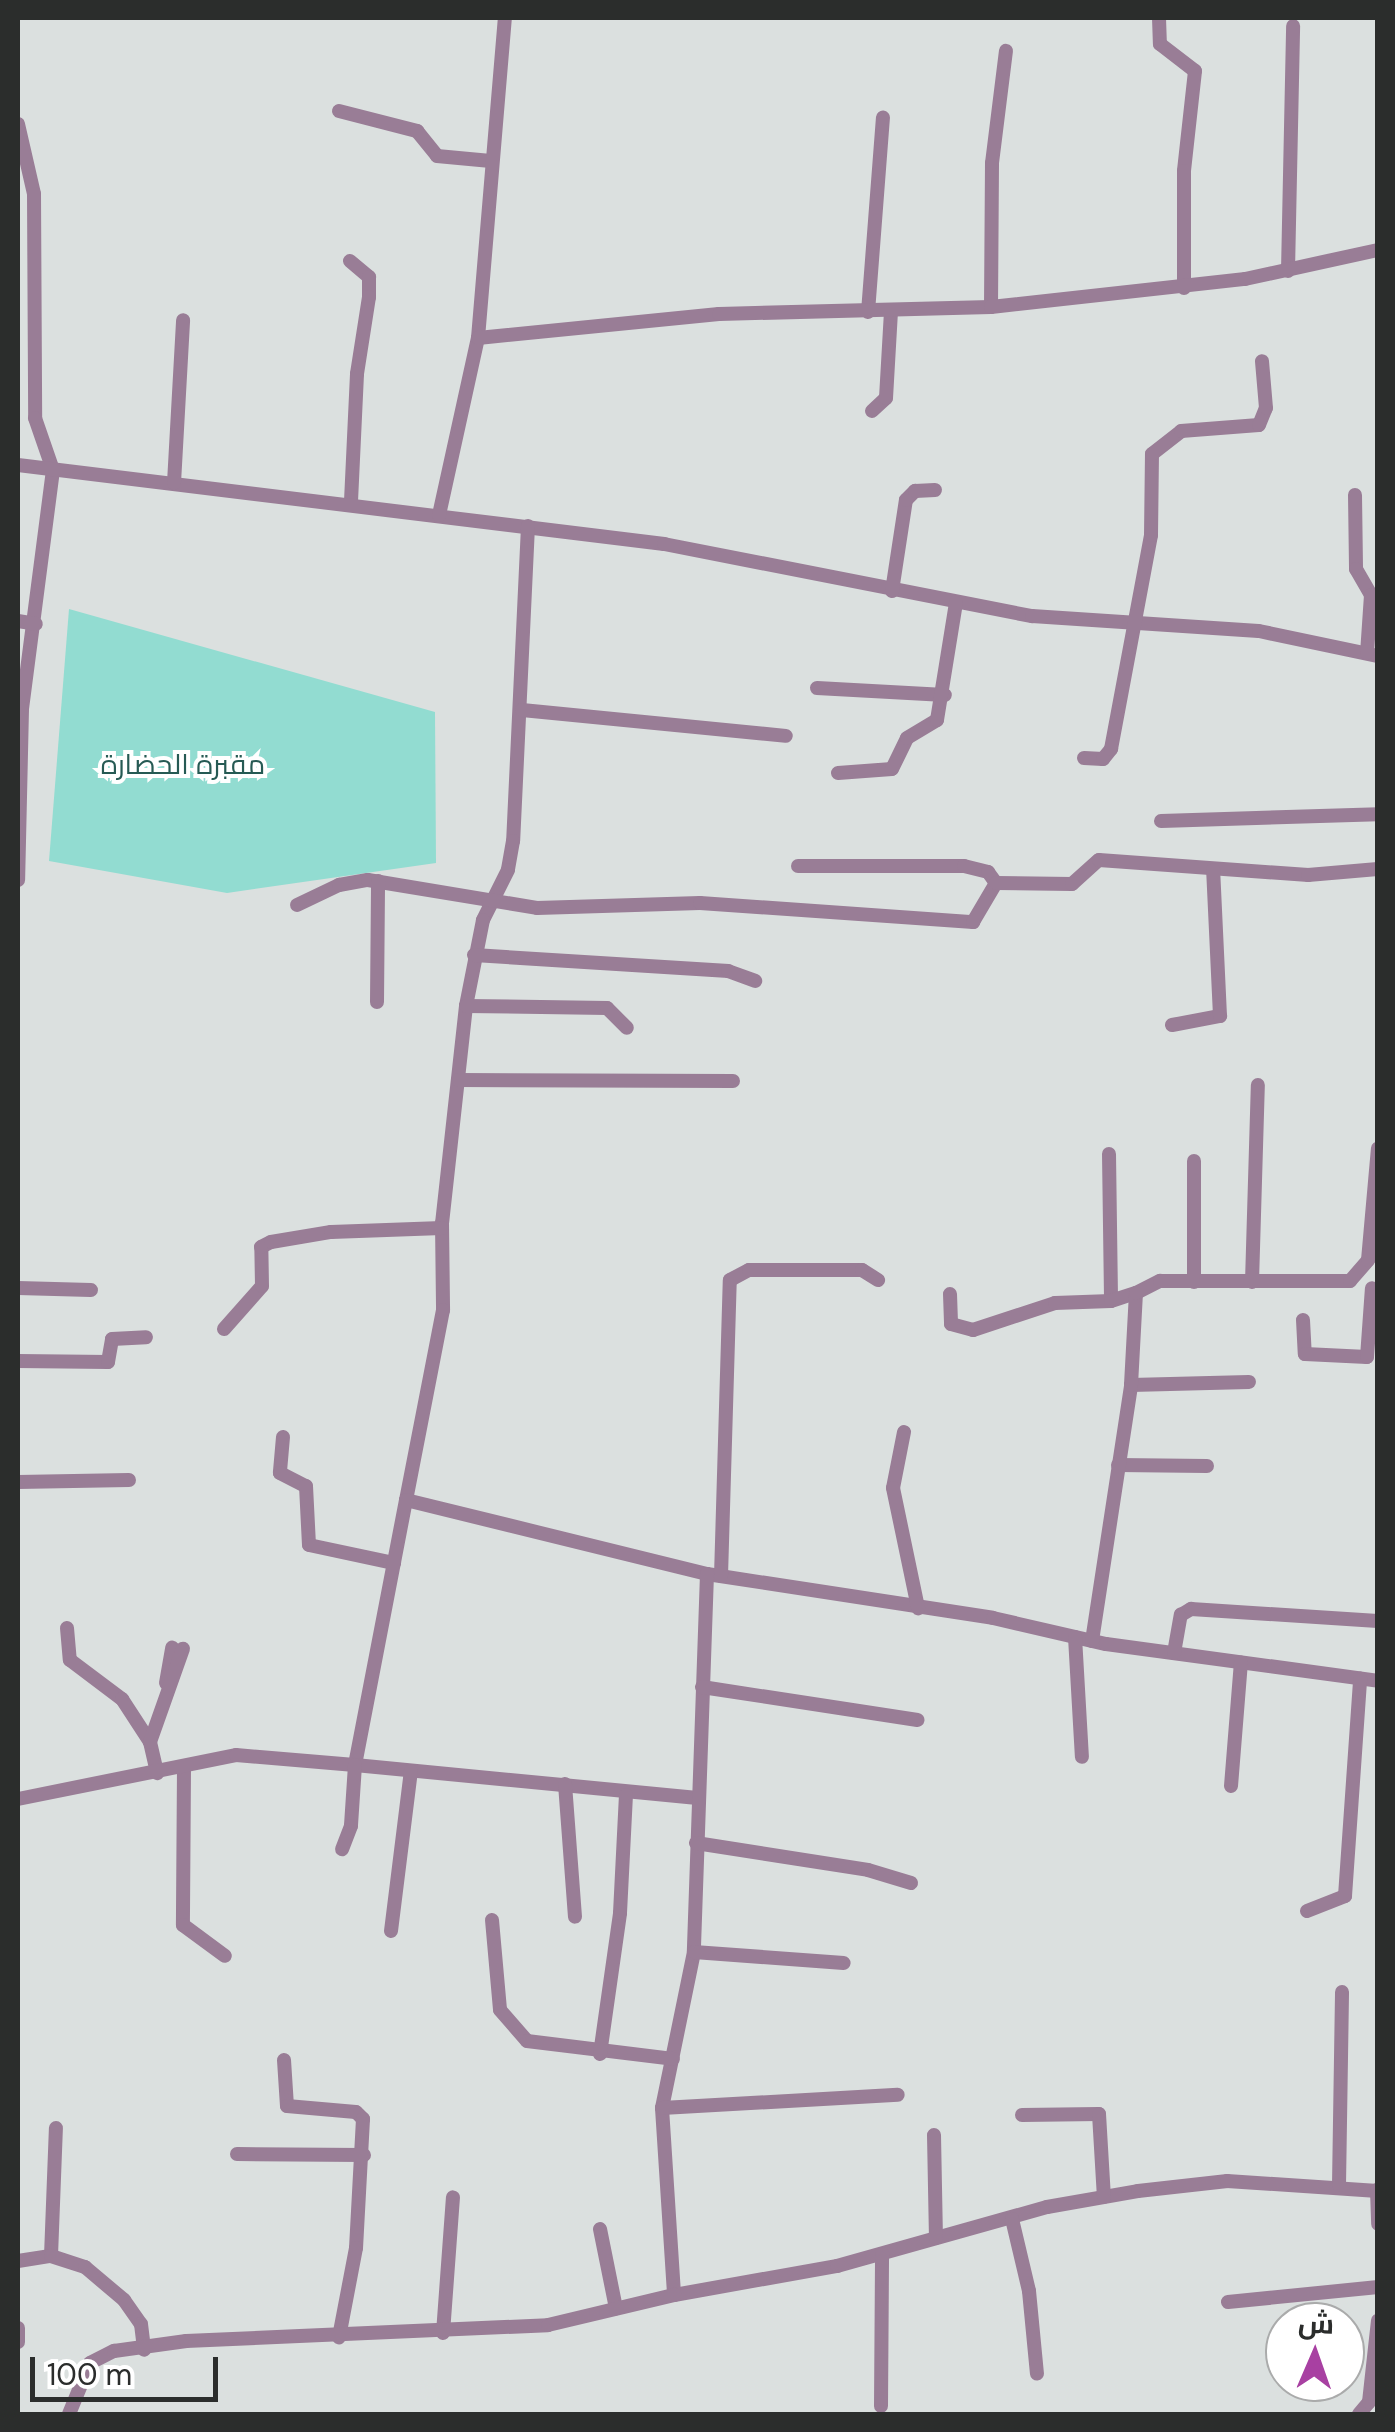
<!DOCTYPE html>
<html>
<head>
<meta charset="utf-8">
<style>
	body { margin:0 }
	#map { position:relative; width:1395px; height:2432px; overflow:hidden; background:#dbe0df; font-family:"DM Sans",Cairo,sans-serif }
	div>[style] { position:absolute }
	.green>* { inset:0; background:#92dcd1 }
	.minor>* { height:14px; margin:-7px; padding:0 7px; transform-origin:7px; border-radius:7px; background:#997d96 }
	span { translate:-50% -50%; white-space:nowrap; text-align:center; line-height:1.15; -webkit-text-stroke:8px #fff; paint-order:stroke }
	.park-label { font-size:28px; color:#265a54 }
	.frame { position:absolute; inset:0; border:20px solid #2b2d2c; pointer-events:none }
	.north { position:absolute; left:1265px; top:2302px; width:100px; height:100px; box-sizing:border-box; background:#fff; border:2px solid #aaabab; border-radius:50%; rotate:2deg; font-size:28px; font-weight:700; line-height:40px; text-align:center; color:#2b2d2c }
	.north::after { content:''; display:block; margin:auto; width:35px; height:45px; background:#a840a2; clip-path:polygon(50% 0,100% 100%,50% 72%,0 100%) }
	.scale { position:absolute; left:30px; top:2357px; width:188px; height:45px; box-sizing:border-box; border:5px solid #2b2d2c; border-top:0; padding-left:12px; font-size:30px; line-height:35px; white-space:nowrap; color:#2b2d2c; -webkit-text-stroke:8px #fff; paint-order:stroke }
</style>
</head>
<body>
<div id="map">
	<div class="green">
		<i style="clip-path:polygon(69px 609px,435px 712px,436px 863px,227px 893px,49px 861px)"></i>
	</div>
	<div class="minor">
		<i style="left:1159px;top:18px;width:26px;rotate:88deg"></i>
		<i style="left:1160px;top:44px;width:44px;rotate:37.6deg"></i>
		<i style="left:1195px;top:71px;width:101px;rotate:96.3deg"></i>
		<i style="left:1184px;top:171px;width:117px;rotate:90deg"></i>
		<i style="left:339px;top:111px;width:81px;rotate:14.4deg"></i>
		<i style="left:417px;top:131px;width:32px;rotate:51deg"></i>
		<i style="left:437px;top:156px;width:54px;rotate:5.3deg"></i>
		<i style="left:18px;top:124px;width:72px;rotate:77.1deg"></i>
		<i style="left:34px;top:194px;width:224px;rotate:89.7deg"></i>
		<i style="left:35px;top:418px;width:55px;rotate:70.9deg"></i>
		<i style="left:53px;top:470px;width:241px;rotate:97.4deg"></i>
		<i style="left:22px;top:709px;width:171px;rotate:91.3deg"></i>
		<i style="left:350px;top:261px;width:25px;rotate:40deg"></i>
		<i style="left:369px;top:277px;width:20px;rotate:90deg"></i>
		<i style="left:369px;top:297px;width:78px;rotate:98.9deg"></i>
		<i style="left:357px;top:374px;width:128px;rotate:92.7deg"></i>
		<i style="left:1288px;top:271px;width:245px;rotate:-88.8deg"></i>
		<i style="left:991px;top:307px;width:144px;rotate:-89.6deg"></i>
		<i style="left:992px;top:163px;width:113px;rotate:-82.9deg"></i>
		<i style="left:868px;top:312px;width:195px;rotate:-85.6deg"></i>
		<i style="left:478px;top:338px;width:321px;rotate:-85.2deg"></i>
		<i style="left:872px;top:411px;width:19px;rotate:-43deg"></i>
		<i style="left:886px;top:398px;width:86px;rotate:-86.7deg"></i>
		<i style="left:18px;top:465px;width:651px;rotate:6.97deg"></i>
		<i style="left:664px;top:544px;width:375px;rotate:11.1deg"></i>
		<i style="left:1032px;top:616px;width:227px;rotate:3.8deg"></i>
		<i style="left:1259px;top:631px;width:122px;rotate:11.9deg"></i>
		<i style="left:174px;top:483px;width:163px;rotate:-86.8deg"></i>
		<i style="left:1355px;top:495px;width:74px;rotate:89.2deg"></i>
		<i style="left:1356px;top:569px;width:30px;rotate:60deg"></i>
		<i style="left:1371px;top:595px;width:58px;rotate:93.9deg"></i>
		<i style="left:439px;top:515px;width:181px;rotate:-77.6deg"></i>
		<i style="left:478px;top:338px;width:242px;rotate:-5.7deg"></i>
		<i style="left:719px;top:314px;width:272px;rotate:-1.5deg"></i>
		<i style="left:991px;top:307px;width:256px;rotate:-6.3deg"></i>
		<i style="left:1245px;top:279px;width:136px;rotate:-12.3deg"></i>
		<i style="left:528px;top:526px;width:315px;rotate:92.7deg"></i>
		<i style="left:513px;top:841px;width:29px;rotate:100deg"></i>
		<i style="left:508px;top:870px;width:56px;rotate:116.6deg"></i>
		<i style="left:483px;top:920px;width:88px;rotate:101.2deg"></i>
		<i style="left:466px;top:1006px;width:218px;rotate:96.3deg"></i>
		<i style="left:442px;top:1223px;width:87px;rotate:89.3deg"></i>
		<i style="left:443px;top:1310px;width:194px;rotate:101deg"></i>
		<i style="left:406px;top:1500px;width:310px;rotate:13.8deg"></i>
		<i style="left:707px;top:1574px;width:289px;rotate:8.7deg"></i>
		<i style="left:993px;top:1618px;width:116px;rotate:13deg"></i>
		<i style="left:1106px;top:1644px;width:275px;rotate:7.7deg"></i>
		<i style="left:892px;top:591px;width:92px;rotate:-81.3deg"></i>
		<i style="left:906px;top:500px;width:13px;rotate:-45deg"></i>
		<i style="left:915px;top:491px;width:20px;rotate:-3deg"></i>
		<i style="left:18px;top:621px;width:18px;rotate:9deg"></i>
		<i style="left:817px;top:688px;width:128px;rotate:3.1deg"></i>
		<i style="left:522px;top:710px;width:265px;rotate:5.6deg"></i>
		<i style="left:1084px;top:758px;width:19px;rotate:3deg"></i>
		<i style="left:1103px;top:759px;width:13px;rotate:-51deg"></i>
		<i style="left:1111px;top:749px;width:218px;rotate:-79.4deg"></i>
		<i style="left:1151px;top:535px;width:81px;rotate:-89.3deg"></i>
		<i style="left:1152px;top:454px;width:37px;rotate:-38deg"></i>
		<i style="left:1181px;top:431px;width:78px;rotate:-4.4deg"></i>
		<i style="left:1259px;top:425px;width:18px;rotate:-68deg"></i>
		<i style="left:1266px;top:408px;width:47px;rotate:-94.9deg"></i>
		<i style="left:838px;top:773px;width:54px;rotate:-4.2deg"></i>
		<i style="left:892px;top:769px;width:34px;rotate:-64deg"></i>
		<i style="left:907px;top:738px;width:35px;rotate:-31deg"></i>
		<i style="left:937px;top:720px;width:119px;rotate:-80.8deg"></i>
		<i style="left:1161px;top:821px;width:217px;rotate:-1.8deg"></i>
		<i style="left:798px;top:866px;width:166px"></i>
		<i style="left:964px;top:866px;width:25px;rotate:14deg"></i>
		<i style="left:988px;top:872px;width:14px;rotate:54deg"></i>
		<i style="left:297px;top:905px;width:47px;rotate:-25.5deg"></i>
		<i style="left:339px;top:885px;width:29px;rotate:-10deg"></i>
		<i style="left:368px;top:880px;width:171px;rotate:9.4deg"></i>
		<i style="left:537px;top:908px;width:163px;rotate:-1.8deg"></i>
		<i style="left:700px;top:903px;width:274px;rotate:4deg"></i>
		<i style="left:973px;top:922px;width:45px;rotate:-59.5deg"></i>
		<i style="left:996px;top:883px;width:76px;rotate:0.8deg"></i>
		<i style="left:1072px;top:884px;width:36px;rotate:-42deg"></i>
		<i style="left:1099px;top:860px;width:210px;rotate:4.1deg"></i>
		<i style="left:1308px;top:875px;width:70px;rotate:-4.9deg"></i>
		<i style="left:474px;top:955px;width:255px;rotate:3.6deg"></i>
		<i style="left:728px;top:971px;width:29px;rotate:20deg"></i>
		<i style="left:377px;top:1002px;width:121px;rotate:-89.5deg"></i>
		<i style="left:466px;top:1006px;width:141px;rotate:0.8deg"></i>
		<i style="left:607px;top:1008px;width:28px;rotate:45deg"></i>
		<i style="left:1172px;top:1025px;width:49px;rotate:-10.6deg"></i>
		<i style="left:1220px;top:1016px;width:146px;rotate:-92.7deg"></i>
		<i style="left:458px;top:1080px;width:275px;rotate:0.2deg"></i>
		<i style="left:1109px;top:1154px;width:147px;rotate:89.2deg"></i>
		<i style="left:1194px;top:1161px;width:121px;rotate:90deg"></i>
		<i style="left:1252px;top:1282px;width:197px;rotate:-88.3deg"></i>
		<i style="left:18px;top:1288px;width:73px;rotate:1.6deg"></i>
		<i style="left:950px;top:1294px;width:30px;rotate:88deg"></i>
		<i style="left:951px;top:1324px;width:23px;rotate:15deg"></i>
		<i style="left:973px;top:1330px;width:86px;rotate:-18.2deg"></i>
		<i style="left:1055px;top:1303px;width:56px;rotate:-2deg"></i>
		<i style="left:1111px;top:1301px;width:26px;rotate:-18deg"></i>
		<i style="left:1303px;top:1320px;width:34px;rotate:87deg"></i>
		<i style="left:1305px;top:1354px;width:62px;rotate:2.8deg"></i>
		<i style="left:1367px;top:1357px;width:69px;rotate:-85.9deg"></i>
		<i style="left:224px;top:1329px;width:57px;rotate:-48.5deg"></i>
		<i style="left:262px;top:1286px;width:39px;rotate:-91deg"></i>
		<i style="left:261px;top:1247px;width:11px;rotate:-27deg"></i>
		<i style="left:271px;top:1242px;width:61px;rotate:-9.5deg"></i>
		<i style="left:331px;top:1232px;width:111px;rotate:-2.1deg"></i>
		<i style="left:18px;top:1361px;width:90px;rotate:0.6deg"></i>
		<i style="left:108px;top:1362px;width:23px;rotate:-80deg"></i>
		<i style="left:112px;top:1339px;width:34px;rotate:-3deg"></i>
		<i style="left:1131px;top:1385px;width:118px;rotate:-1.5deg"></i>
		<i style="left:904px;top:1432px;width:57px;rotate:101.1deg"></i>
		<i style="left:893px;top:1488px;width:123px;rotate:78.2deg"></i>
		<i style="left:283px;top:1437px;width:36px;rotate:95deg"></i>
		<i style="left:280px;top:1473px;width:29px;rotate:27deg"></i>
		<i style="left:306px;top:1486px;width:59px;rotate:87.1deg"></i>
		<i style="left:309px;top:1545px;width:87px;rotate:12deg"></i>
		<i style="left:1118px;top:1465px;width:89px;rotate:0.6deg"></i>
		<i style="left:18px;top:1482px;width:111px;rotate:-1deg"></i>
		<i style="left:406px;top:1500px;width:270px;rotate:100.9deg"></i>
		<i style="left:355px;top:1765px;width:344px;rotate:5.5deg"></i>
		<i style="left:707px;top:1574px;width:378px;rotate:92deg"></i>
		<i style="left:694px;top:1952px;width:159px;rotate:101.6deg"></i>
		<i style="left:662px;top:2108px;width:187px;rotate:86.3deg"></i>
		<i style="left:674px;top:2295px;width:166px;rotate:-10.1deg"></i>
		<i style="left:837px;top:2266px;width:218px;rotate:-15.7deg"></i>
		<i style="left:1047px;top:2207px;width:92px;rotate:-10deg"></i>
		<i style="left:1138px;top:2191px;width:90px;rotate:-6.4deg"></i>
		<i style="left:1227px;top:2181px;width:151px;rotate:3.8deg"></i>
		<i style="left:721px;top:1576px;width:296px;rotate:-88.3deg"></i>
		<i style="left:730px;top:1280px;width:21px;rotate:-28deg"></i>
		<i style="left:749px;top:1270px;width:113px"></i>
		<i style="left:862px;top:1270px;width:19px;rotate:32deg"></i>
		<i style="left:67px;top:1628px;width:32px;rotate:85deg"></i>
		<i style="left:70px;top:1660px;width:65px;rotate:36.9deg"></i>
		<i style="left:122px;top:1699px;width:51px;rotate:56.9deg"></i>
		<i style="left:150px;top:1742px;width:32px;rotate:77deg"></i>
		<i style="left:1075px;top:1637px;width:120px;rotate:86.7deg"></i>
		<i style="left:1092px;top:1641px;width:259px;rotate:-81.3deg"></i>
		<i style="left:1131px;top:1385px;width:92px;rotate:-86.9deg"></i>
		<i style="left:1136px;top:1293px;width:27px;rotate:-27deg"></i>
		<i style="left:1160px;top:1281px;width:190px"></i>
		<i style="left:1350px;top:1281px;width:28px;rotate:-49deg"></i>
		<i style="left:1368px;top:1260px;width:112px;rotate:-84.9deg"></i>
		<i style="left:1174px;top:1653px;width:39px;rotate:-80deg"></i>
		<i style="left:1181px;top:1615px;width:12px;rotate:-31deg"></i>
		<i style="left:1191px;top:1609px;width:187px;rotate:3.7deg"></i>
		<i style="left:166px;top:1683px;width:36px;rotate:-80deg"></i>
		<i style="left:702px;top:1687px;width:218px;rotate:8.7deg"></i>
		<i style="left:150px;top:1742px;width:99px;rotate:-70.5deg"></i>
		<i style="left:184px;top:1768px;width:157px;rotate:90.4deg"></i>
		<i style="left:183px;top:1925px;width:52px;rotate:36.4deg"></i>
		<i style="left:565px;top:1784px;width:133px;rotate:85.7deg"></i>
		<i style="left:1231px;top:1786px;width:124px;rotate:-85.4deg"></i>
		<i style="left:18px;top:1799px;width:222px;rotate:-11.4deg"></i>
		<i style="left:236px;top:1755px;width:119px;rotate:4.8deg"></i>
		<i style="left:355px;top:1765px;width:61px;rotate:93.8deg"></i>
		<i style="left:351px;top:1826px;width:25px;rotate:111deg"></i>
		<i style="left:696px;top:1843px;width:174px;rotate:8.9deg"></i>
		<i style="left:868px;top:1870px;width:45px;rotate:16.8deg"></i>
		<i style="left:1307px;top:1911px;width:41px;rotate:-21.5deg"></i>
		<i style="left:1345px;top:1896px;width:218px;rotate:-86deg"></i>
		<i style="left:492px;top:1920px;width:90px;rotate:84.9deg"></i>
		<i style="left:500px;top:2010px;width:41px;rotate:48.9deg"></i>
		<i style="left:527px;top:2041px;width:147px;rotate:7deg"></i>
		<i style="left:391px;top:1931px;width:161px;rotate:-82.9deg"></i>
		<i style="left:694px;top:1952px;width:150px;rotate:4.2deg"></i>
		<i style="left:600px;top:2054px;width:142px;rotate:-81.9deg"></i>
		<i style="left:620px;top:1913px;width:118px;rotate:-87.1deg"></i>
		<i style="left:284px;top:2060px;width:46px;rotate:86.3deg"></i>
		<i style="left:287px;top:2106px;width:69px;rotate:5deg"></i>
		<i style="left:356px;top:2112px;width:10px;rotate:45deg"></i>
		<i style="left:363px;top:2119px;width:129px;rotate:93.1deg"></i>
		<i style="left:356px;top:2248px;width:91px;rotate:100.8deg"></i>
		<i style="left:662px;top:2108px;width:236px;rotate:-3.2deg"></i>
		<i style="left:1022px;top:2115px;width:77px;rotate:-0.7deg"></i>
		<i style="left:1099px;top:2114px;width:83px;rotate:86.6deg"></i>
		<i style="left:934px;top:2135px;width:103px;rotate:88.9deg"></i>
		<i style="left:237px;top:2154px;width:127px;rotate:0.5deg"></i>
		<i style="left:1339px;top:2185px;width:193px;rotate:-89.1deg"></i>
		<i style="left:1377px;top:2190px;width:34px;rotate:88deg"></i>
		<i style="left:1012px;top:2219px;width:74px;rotate:76.7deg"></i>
		<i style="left:1029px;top:2291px;width:83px;rotate:84.5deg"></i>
		<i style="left:600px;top:2229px;width:81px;rotate:78.6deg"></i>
		<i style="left:51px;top:2256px;width:128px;rotate:-87.8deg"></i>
		<i style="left:18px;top:2261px;width:33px;rotate:-9deg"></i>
		<i style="left:51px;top:2256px;width:36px;rotate:18deg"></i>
		<i style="left:85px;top:2267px;width:51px;rotate:40.2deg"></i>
		<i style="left:124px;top:2300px;width:29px;rotate:55deg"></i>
		<i style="left:141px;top:2324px;width:26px;rotate:83deg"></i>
		<i style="left:1228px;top:2302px;width:151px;rotate:-5.7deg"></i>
		<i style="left:443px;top:2333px;width:136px;rotate:-85.8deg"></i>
		<i style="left:18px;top:2342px;width:14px;rotate:-90deg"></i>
		<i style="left:881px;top:2406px;width:152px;rotate:-89.6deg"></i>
		<i style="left:69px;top:2414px;width:55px;rotate:-67.6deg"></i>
		<i style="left:90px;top:2363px;width:27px;rotate:-27deg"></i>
		<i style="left:114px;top:2351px;width:73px;rotate:-7.9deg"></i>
		<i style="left:186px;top:2341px;width:362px;rotate:-2.5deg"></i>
		<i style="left:548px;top:2325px;width:130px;rotate:-13.4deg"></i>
		<i style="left:1359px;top:2414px;width:16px;rotate:-50deg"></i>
		<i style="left:1369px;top:2402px;width:82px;rotate:-83.7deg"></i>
	</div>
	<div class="park-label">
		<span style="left:183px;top:765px">مقبرة الحضارة</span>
	</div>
	<div class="frame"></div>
	<div class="north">ش</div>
	<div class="scale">100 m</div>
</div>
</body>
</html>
